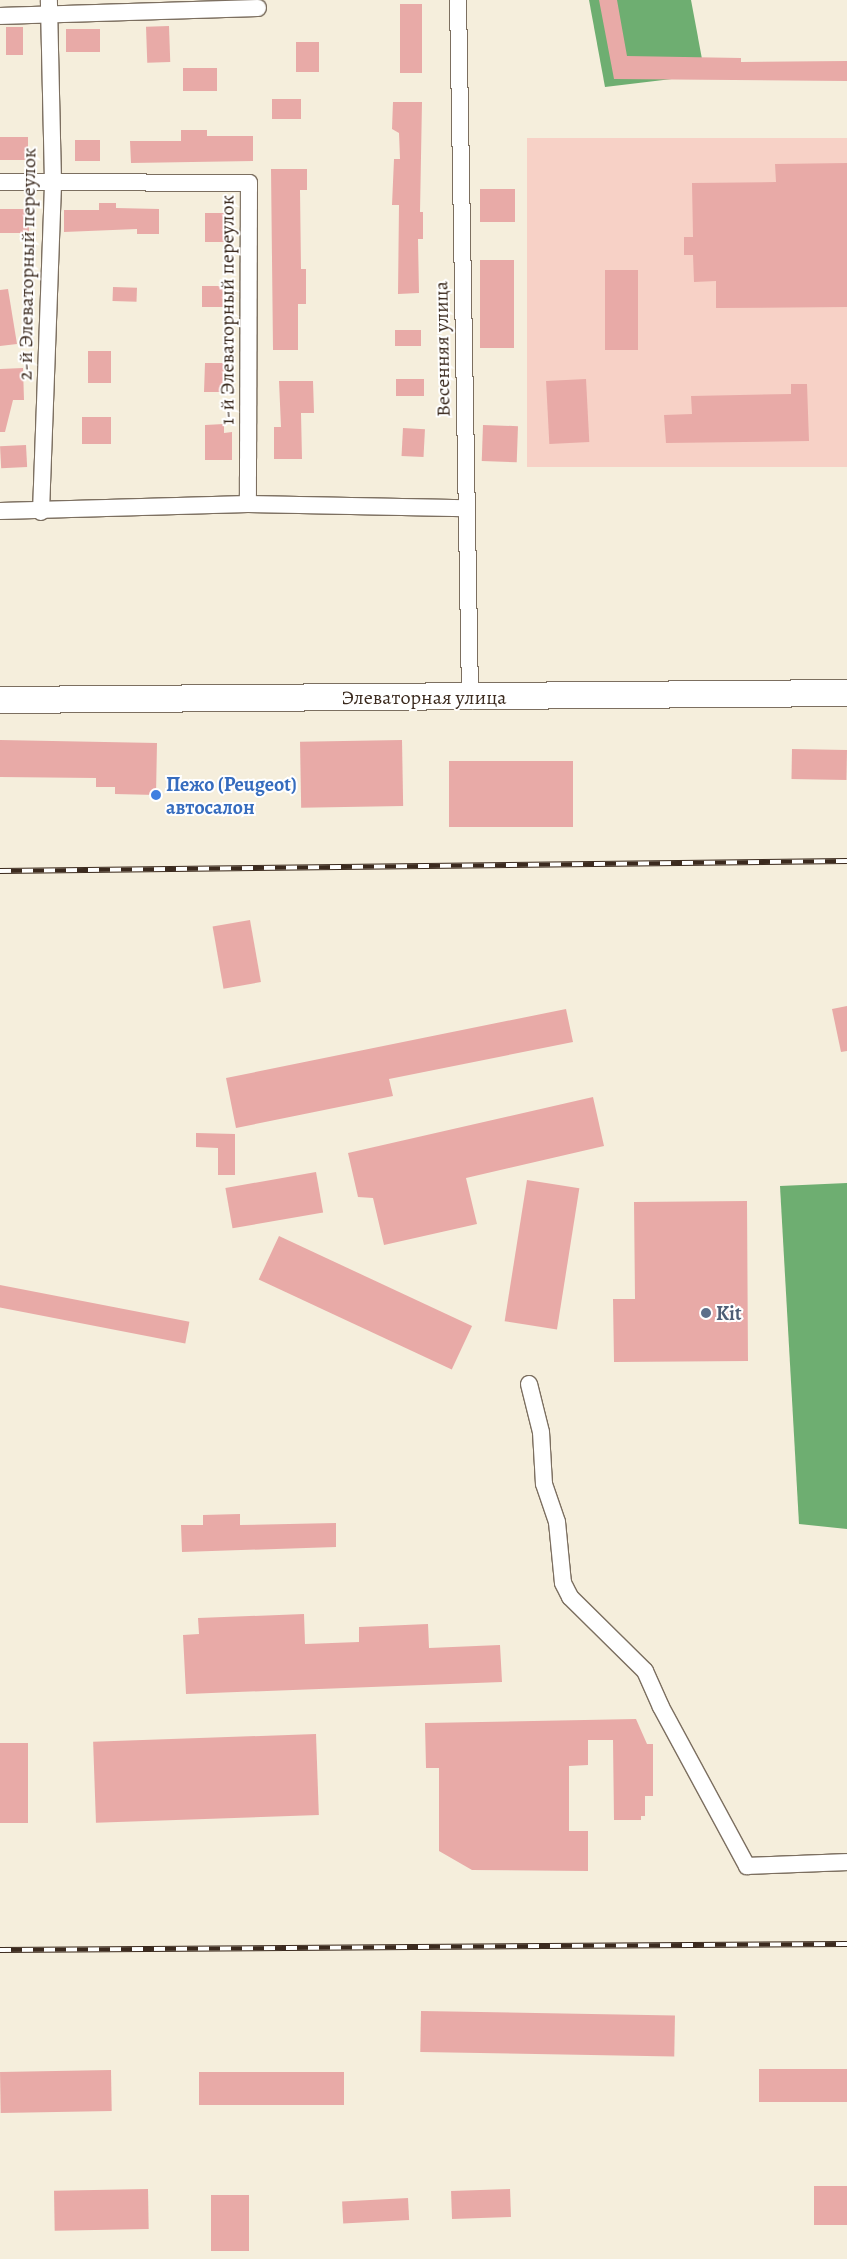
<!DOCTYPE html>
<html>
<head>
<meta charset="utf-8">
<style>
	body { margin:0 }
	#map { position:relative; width:847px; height:2259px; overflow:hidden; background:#f5eedc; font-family:Alegreya,serif }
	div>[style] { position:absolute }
	.built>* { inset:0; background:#f7d1c6; transform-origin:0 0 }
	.forest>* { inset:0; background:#6eae71 }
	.building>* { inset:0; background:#e8aaa7; transform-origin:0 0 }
	.roads { filter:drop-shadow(1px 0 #7c6f60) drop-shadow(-1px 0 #7c6f60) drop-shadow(0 1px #7c6f60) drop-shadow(0 -1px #7c6f60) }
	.street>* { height:16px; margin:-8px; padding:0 8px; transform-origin:8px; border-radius:8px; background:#fff }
	.primary>* { height:26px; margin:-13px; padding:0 13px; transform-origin:13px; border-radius:13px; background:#fff }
	.rail>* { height:5.5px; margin-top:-2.75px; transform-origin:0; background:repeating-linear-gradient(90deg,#fff 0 11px,#3b2a1e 0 22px); box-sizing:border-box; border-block:1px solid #3b2a1e }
	.dots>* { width:14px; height:14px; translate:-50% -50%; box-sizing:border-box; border:2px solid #fff; border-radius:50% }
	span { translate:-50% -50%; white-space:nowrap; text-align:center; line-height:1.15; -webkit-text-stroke:4px #fff; paint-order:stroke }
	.street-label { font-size:20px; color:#3b2a1e }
	.shop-label { font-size:20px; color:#366cbe; font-weight:700 }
	.left { translate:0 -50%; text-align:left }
	.service-label { font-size:20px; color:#4e5e75; font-weight:700 }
</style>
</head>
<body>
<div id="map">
	<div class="built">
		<i style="left:847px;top:138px;width:329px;height:320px;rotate:90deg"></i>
	</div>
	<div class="forest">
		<i style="clip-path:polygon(589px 0,691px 0,705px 75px,605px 87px)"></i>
		<i style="clip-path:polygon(847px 1183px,847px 1529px,799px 1524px,780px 1186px)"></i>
	</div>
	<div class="building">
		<i style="clip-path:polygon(599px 0,617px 0,627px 56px,741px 58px,741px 62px,847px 61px,847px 81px,614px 79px)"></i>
		<i style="left:400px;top:4px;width:22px;height:69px"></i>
		<i style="left:169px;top:26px;width:36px;height:23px;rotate:88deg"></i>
		<i style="left:6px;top:27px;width:17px;height:28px"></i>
		<i style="left:100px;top:29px;width:23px;height:34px;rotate:90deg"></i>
		<i style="left:296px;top:42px;width:23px;height:30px"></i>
		<i style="left:183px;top:68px;width:34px;height:23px"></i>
		<i style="left:301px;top:99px;width:20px;height:29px;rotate:90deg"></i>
		<i style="clip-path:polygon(393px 102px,422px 102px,420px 212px,423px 212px,423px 239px,418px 239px,419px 293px,398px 294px,399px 205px,392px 205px,394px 159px,400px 159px,399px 133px,392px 129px)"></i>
		<i style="clip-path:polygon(181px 130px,207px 130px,207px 136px,253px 136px,253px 161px,131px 163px,130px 141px,181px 141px)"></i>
		<i style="left:0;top:137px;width:28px;height:23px"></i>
		<i style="left:75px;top:140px;width:25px;height:21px"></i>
		<i style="clip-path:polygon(847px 163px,847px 307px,716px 308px,716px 281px,694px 282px,693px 255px,684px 255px,684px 237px,693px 237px,692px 183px,776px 182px,775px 164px)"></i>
		<i style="clip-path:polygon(271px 169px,307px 169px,307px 190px,300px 190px,301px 269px,306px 269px,306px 304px,298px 304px,298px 350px,273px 350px)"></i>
		<i style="left:480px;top:189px;width:35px;height:33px"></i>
		<i style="clip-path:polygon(99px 203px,116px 203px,116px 208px,159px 209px,159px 234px,137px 234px,137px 229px,64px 232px,64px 210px,99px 210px)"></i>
		<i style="left:0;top:209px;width:29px;height:24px"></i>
		<i style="left:205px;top:213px;width:21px;height:29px"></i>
		<i style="left:480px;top:260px;width:34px;height:88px"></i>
		<i style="left:605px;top:270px;width:33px;height:80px"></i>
		<i style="left:202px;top:286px;width:21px;height:21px"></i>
		<i style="left:113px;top:287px;width:24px;height:14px;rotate:2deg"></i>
		<i style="clip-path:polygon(8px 289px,17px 344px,0 346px,0 290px)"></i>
		<i style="left:395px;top:330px;width:26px;height:16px"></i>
		<i style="left:88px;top:351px;width:23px;height:32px"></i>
		<i style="clip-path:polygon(205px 363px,230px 363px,229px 387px,223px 387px,223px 392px,204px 392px)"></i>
		<i style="clip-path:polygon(23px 368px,24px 400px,13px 400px,5px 432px,0 432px,0 369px)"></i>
		<i style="left:396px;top:379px;width:28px;height:17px"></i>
		<i style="left:586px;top:379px;width:63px;height:40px;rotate:87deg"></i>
		<i style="clip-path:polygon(279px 381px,313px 381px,314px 413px,301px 413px,302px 459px,274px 459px,274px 427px,281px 427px)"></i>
		<i style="clip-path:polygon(791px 384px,807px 384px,809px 441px,666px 443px,664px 415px,692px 414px,691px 396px,791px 394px)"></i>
		<i style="left:82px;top:417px;width:29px;height:27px"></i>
		<i style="clip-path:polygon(224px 424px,224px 433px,232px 432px,232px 460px,205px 460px,205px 425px)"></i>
		<i style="left:483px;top:425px;width:35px;height:36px;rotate:2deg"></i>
		<i style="left:403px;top:428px;width:22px;height:28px;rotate:3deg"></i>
		<i style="left:26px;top:445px;width:22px;height:26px;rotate:87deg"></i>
		<i style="clip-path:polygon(0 740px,157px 743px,156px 795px,115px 794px,115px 787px,96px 787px,96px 778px,0 777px)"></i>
		<i style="left:402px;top:740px;width:66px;height:102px;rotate:89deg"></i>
		<i style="left:792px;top:749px;width:55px;height:30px;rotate:1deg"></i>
		<i style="left:449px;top:761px;width:124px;height:66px"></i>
		<i style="left:250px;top:920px;width:63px;height:38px;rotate:80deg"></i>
		<i style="clip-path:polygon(847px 1006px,847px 1051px,841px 1052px,832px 1009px)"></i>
		<i style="clip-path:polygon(566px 1009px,573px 1042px,389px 1079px,393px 1096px,236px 1128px,226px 1078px)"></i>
		<i style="clip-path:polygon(593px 1097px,604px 1146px,466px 1178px,477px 1224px,384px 1245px,373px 1198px,358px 1197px,348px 1153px)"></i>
		<i style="clip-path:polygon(196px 1133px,235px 1134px,235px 1175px,218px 1175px,218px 1148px,196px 1147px)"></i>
		<i style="left:316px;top:1172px;width:41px;height:92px;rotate:80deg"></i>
		<i style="left:527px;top:1180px;width:53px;height:143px;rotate:9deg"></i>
		<i style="clip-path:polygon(747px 1201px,748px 1361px,614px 1362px,613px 1299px,635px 1299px,634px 1202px)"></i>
		<i style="left:279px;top:1236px;width:213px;height:48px;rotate:25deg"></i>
		<i style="left:0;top:1285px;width:193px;height:22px;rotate:11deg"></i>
		<i style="clip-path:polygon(240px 1514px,240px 1525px,336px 1523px,336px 1547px,182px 1552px,181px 1525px,203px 1525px,203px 1515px)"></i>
		<i style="clip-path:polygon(304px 1614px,305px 1644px,359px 1642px,359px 1627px,428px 1624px,429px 1648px,500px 1645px,502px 1682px,186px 1694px,183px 1635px,199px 1634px,198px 1618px)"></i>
		<i style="clip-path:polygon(636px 1719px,647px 1744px,653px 1744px,653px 1796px,645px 1796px,645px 1816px,641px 1816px,641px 1820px,614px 1820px,613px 1740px,588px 1740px,588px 1765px,569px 1766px,569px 1831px,588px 1831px,588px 1871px,472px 1870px,439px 1851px,439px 1768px,426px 1768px,425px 1723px)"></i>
		<i style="left:316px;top:1734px;width:81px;height:223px;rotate:88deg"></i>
		<i style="left:0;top:1743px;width:28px;height:80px"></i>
		<i style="left:421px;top:2011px;width:254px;height:41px;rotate:1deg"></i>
		<i style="left:847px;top:2069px;width:33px;height:88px;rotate:90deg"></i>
		<i style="left:111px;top:2070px;width:41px;height:111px;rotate:89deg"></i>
		<i style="left:344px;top:2072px;width:33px;height:145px;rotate:90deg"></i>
		<i style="left:847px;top:2186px;width:39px;height:33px;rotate:90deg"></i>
		<i style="left:148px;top:2189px;width:40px;height:94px;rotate:89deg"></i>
		<i style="left:510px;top:2189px;width:28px;height:59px;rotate:88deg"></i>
		<i style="left:211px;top:2195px;width:38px;height:56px"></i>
		<i style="left:408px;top:2198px;width:22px;height:66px;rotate:87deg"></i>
	</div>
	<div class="roads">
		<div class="street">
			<i style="left:458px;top:0;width:697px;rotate:89.01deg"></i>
			<i style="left:0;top:16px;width:258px;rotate:-1.8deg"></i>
			<i style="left:0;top:182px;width:249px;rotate:0.2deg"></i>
			<i style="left:249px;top:183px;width:321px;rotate:90.2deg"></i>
			<i style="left:0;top:511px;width:248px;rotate:-1.6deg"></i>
			<i style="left:248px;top:504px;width:218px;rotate:1.1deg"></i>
			<i style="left:41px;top:512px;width:330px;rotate:-87.9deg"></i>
			<i style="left:53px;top:182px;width:182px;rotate:-91.3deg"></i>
			<i style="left:529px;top:1384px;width:49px;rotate:76deg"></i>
			<i style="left:541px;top:1432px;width:52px;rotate:86.7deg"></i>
			<i style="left:544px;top:1484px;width:40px;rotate:71.1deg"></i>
			<i style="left:557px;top:1522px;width:61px;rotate:84.4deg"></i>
			<i style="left:563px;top:1583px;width:16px;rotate:63deg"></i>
			<i style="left:570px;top:1597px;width:105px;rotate:44.6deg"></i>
			<i style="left:645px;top:1671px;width:39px;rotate:66deg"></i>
			<i style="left:661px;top:1707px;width:181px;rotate:61.6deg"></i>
			<i style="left:747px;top:1866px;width:100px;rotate:-2.3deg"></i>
		</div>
		<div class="primary">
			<i style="left:0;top:700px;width:847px;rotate:-0.47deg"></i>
		</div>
	</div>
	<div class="rail">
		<i style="left:0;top:871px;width:847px;rotate:-0.68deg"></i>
		<i style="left:0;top:1950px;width:847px;rotate:-0.41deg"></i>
	</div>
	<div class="dots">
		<i style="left:156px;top:795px;background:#3f7fe0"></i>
		<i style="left:706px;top:1313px;background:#5c6f8a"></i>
	</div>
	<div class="street-label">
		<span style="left:27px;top:264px;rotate:-89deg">2-й Элеваторный переулок</span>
		<span style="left:227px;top:310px;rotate:-90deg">1-й Элеваторный переулок</span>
		<span style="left:442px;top:349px;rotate:-91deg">Весенняя улица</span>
		<span style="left:424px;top:697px">Элеваторная улица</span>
	</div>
	<div class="shop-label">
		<span class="left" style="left:166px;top:796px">Пежо (Peugeot)<br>автосалон</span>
	</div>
	<div class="service-label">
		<span class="left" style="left:716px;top:1313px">Kit</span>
	</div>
</div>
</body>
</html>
